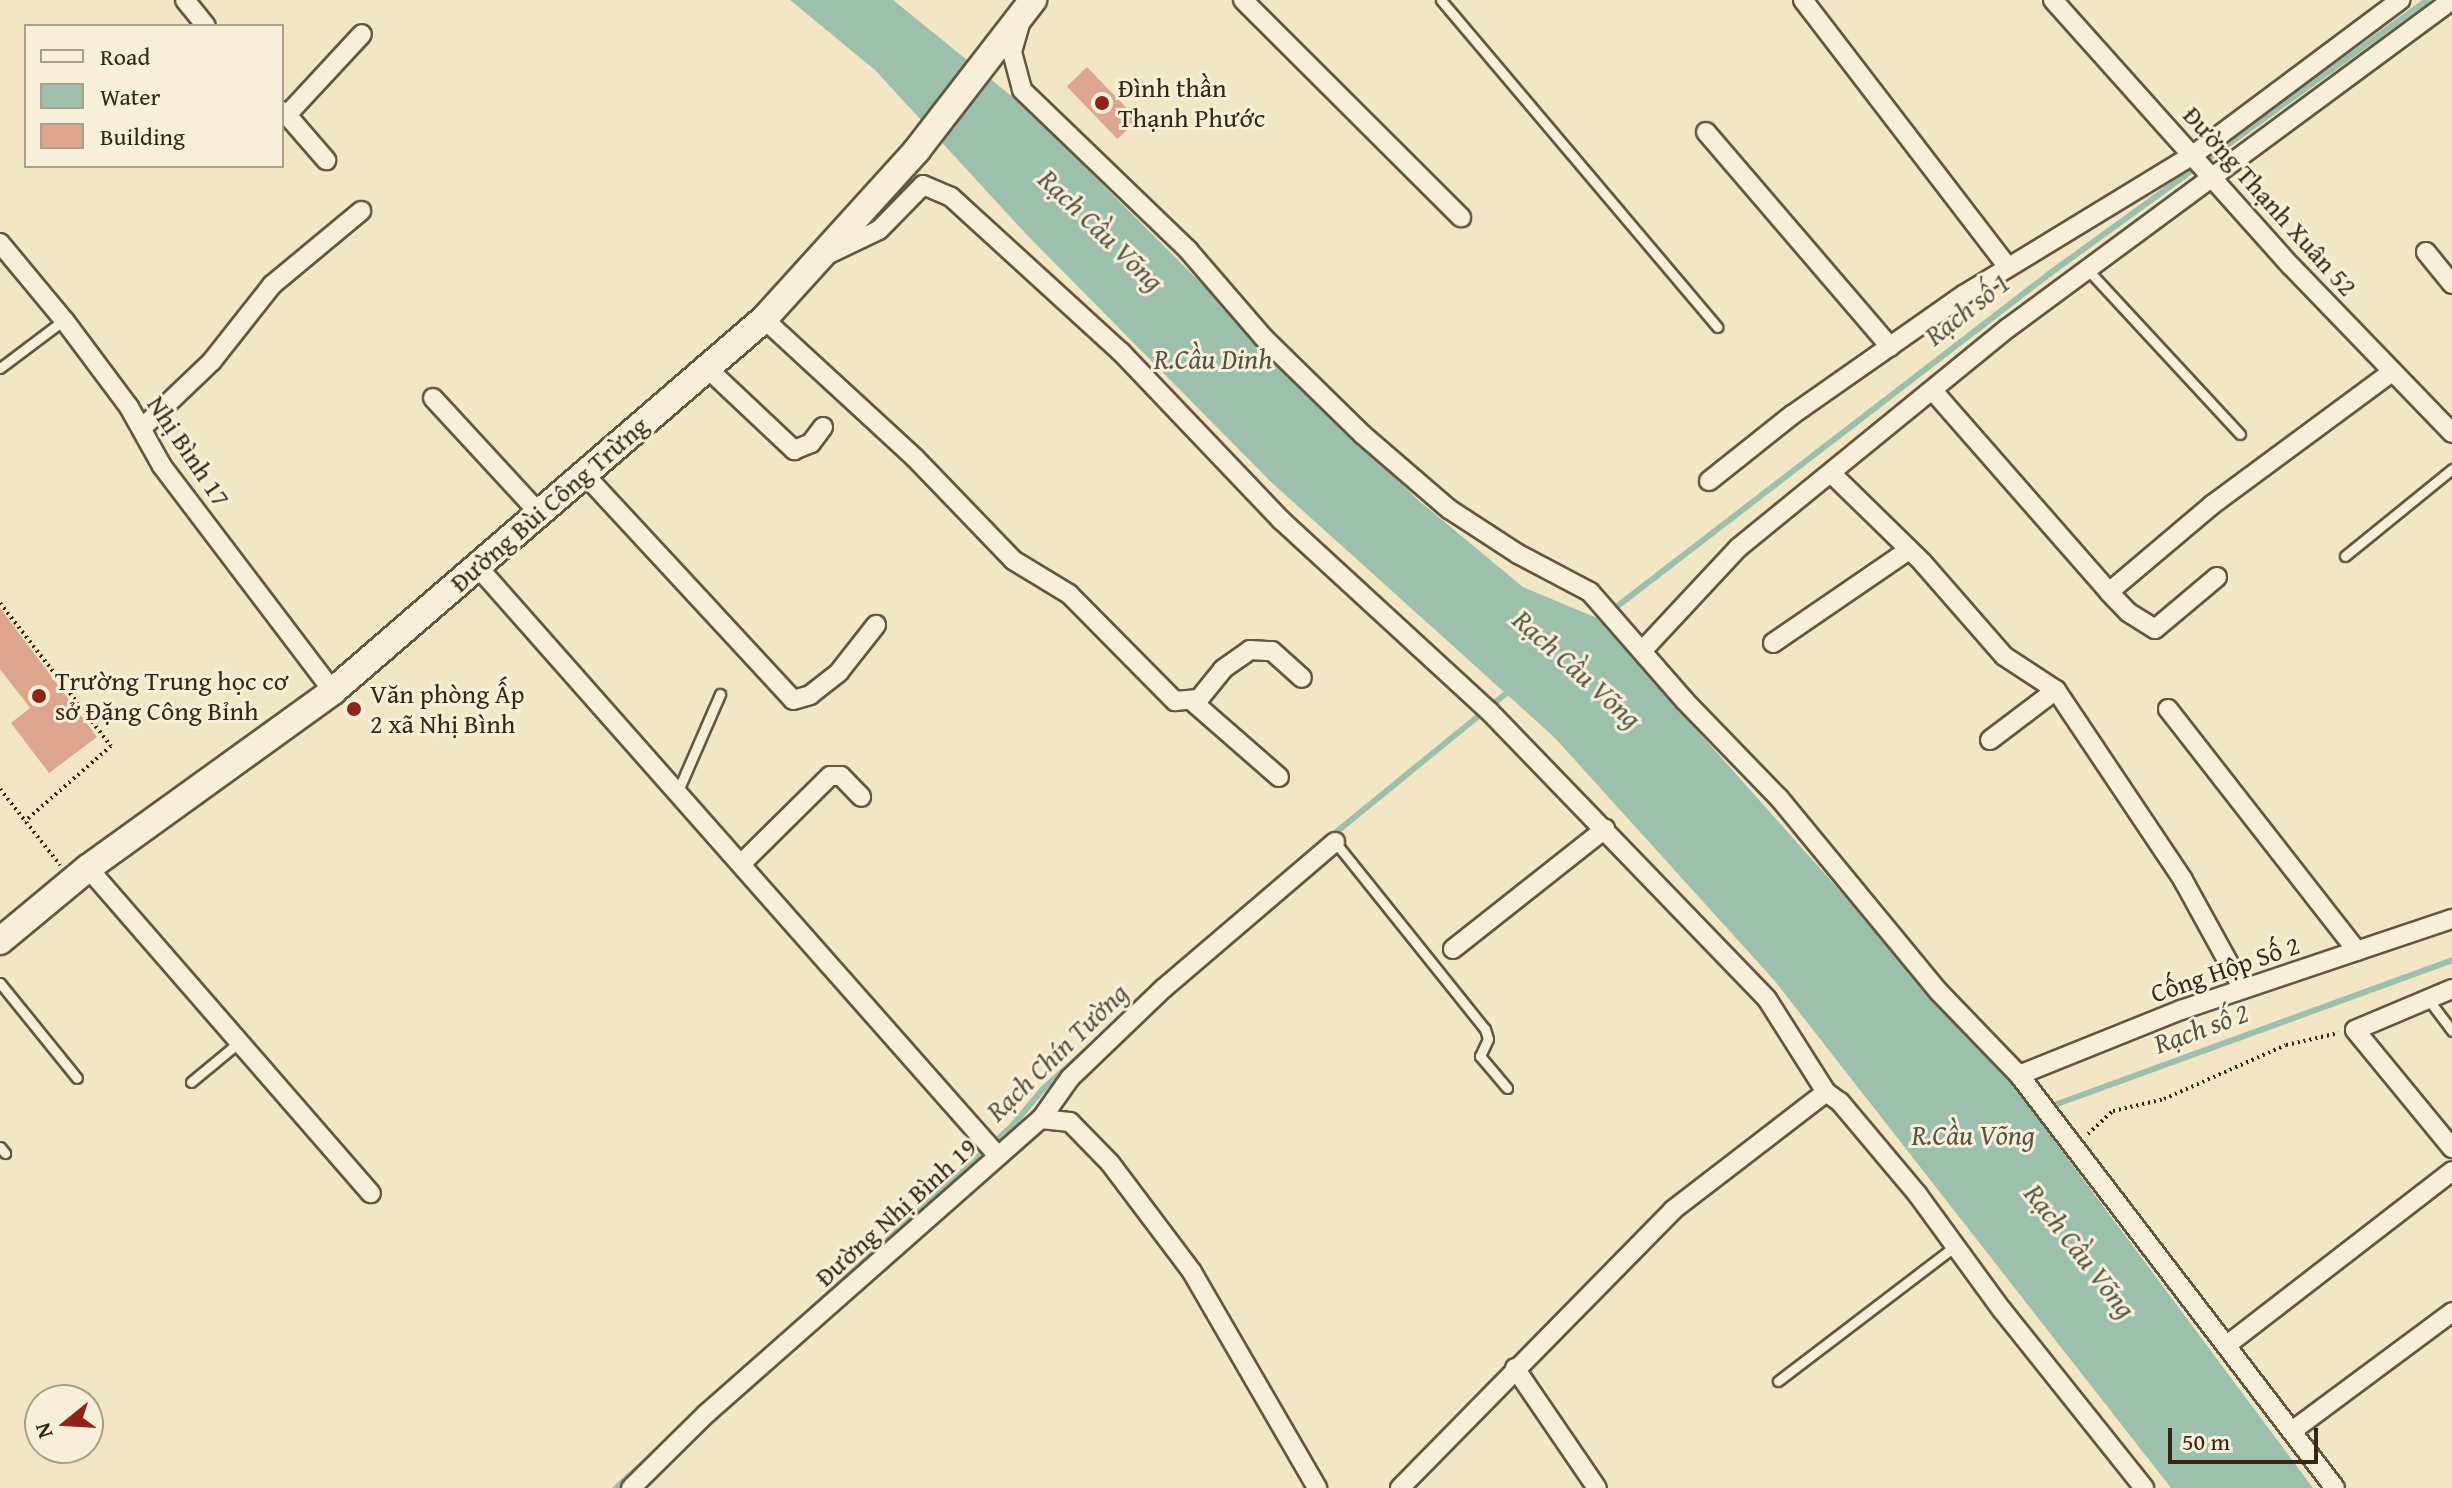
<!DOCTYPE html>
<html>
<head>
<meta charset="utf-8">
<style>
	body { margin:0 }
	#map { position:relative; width:2452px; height:1488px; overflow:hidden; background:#f3e6c5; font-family:"Gentium Book Plus",serif }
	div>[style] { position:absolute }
	.water>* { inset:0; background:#9dc0ae }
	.stream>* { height:6px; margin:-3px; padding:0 3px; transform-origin:3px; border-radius:3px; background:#9dc0ae }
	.building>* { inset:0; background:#dea58d; transform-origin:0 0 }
	.path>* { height:4px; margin-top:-2px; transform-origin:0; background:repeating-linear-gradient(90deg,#362614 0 2px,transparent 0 6px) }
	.roads { filter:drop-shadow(2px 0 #655640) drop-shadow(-2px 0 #655640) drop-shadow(0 2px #655640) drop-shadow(0 -2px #655640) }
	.lane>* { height:9px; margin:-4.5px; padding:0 4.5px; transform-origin:4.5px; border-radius:4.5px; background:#f7efd9 }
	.street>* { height:18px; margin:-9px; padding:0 9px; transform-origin:9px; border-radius:9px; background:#f7efd9 }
	.secondary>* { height:26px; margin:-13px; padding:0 13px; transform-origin:13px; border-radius:13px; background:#f7efd9 }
	.dots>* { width:22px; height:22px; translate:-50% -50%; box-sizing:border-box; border:4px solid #f7efd9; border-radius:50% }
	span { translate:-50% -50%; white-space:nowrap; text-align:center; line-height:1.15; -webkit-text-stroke:6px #f7efd9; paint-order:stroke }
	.poi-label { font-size:26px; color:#362614 }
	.left { translate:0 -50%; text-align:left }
	.street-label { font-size:26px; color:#362614 }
	.water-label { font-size:28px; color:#555442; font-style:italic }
	.legend { position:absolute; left:24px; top:24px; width:260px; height:144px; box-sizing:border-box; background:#f7efd9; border:2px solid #aa9f8a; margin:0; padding:10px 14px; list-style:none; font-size:24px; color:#362614 }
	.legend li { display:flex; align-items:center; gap:16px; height:40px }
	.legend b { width:40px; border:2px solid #aa9f8a }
	.north { position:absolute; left:24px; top:1384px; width:80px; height:80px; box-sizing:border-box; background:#f7efd9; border:2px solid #aa9f8a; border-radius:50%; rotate:252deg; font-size:22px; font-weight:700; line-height:32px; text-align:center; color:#362614 }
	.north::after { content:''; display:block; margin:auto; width:28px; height:36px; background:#8f2418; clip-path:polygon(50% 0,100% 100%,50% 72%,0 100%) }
	.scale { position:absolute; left:2168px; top:1428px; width:150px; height:36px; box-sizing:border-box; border:4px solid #362614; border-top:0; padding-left:10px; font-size:24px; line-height:28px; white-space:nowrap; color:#362614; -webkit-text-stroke:6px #f7efd9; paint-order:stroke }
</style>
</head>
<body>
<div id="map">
	<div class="water">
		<i style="clip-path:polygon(790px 0,893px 0,1024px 106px,1418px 500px,1523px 587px,1597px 618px,2013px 1085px,2313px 1488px,2171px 1488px,1774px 980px,1554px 737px,1271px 482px,1027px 235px,875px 70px)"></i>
	</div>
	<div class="stream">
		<i style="left:1611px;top:611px;width:553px;rotate:-37.57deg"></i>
		<i style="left:2049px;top:274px;width:467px;rotate:-35.9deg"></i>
		<i style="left:1259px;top:895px;width:324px;rotate:-39.2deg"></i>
		<i style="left:2027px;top:1115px;width:452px;rotate:-20deg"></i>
		<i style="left:616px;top:1488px;width:537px;rotate:-42.43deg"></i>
		<i style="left:1012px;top:1126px;width:48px;rotate:-50deg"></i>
		<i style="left:1043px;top:1089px;width:63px;rotate:-41.8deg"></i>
	</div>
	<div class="building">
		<i style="left:1087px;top:67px;width:73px;height:28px;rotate:46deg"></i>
		<i style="clip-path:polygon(0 608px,97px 737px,49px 773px,11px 723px,30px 708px,0 669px)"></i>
	</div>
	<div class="path">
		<i style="left:0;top:603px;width:181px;rotate:52.2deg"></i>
		<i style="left:111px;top:746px;width:114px;rotate:138.9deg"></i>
		<i style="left:0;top:789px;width:97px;rotate:51.7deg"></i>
		<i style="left:2088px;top:1134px;width:34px;rotate:-43deg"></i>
		<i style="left:2113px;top:1111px;width:52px;rotate:-13.2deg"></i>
		<i style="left:2164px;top:1099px;width:133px;rotate:-23.9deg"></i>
		<i style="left:2286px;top:1045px;width:54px;rotate:-12.8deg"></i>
	</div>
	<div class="roads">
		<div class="lane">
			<i style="left:1441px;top:0;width:428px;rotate:49.8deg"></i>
			<i style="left:2089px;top:271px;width:222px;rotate:47.2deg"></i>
			<i style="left:0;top:368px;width:80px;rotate:-36.9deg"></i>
			<i style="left:2345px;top:556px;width:138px;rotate:-39.1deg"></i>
			<i style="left:677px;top:793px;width:108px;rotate:-66.5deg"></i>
			<i style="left:1335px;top:842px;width:240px;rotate:51.3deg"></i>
			<i style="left:1485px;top:1029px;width:10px;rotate:73deg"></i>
			<i style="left:1488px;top:1039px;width:19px;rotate:115deg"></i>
			<i style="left:1480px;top:1056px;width:42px;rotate:49.8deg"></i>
			<i style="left:0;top:983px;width:122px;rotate:51deg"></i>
			<i style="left:2428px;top:999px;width:40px;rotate:53deg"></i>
			<i style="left:191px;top:1082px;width:60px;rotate:-39.6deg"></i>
			<i style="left:0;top:1147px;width:8px;rotate:50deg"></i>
			<i style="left:1778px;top:1381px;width:223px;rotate:-37.3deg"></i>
		</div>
		<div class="street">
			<i style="left:185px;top:0;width:33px;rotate:51deg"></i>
			<i style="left:1243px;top:0;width:308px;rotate:44.9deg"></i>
			<i style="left:1803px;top:0;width:335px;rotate:52.5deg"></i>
			<i style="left:2053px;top:0;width:357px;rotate:48.2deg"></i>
			<i style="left:2291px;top:266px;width:232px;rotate:46deg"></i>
			<i style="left:1020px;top:24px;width:29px;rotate:106deg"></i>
			<i style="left:1012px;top:52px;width:39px;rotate:75deg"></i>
			<i style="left:1022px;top:90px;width:231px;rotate:43.9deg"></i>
			<i style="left:1188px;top:250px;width:116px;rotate:49.2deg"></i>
			<i style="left:1264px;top:338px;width:137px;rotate:44.4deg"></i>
			<i style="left:1362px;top:434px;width:115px;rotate:40.8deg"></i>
			<i style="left:1449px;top:509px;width:82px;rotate:33.1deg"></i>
			<i style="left:1518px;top:554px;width:81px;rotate:27.8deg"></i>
			<i style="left:1590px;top:592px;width:145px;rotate:48.9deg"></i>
			<i style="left:1685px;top:701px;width:135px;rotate:45.9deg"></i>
			<i style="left:1779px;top:798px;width:251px;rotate:50.5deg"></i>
			<i style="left:1939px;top:992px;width:115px;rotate:46.1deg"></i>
			<i style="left:2019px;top:1075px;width:520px;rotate:52.58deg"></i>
			<i style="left:282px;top:111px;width:6px;rotate:39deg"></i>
			<i style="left:287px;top:115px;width:110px;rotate:-47.2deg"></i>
			<i style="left:287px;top:115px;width:60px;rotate:49.1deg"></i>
			<i style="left:1706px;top:132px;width:283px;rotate:49.4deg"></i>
			<i style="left:0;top:243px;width:100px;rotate:50.3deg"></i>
			<i style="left:64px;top:320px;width:109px;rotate:53.2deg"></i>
			<i style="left:129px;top:407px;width:68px;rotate:60.8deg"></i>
			<i style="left:162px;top:466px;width:283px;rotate:52.8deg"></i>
			<i style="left:2426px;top:252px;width:41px;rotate:50.9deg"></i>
			<i style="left:829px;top:254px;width:55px;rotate:-25.6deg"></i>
			<i style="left:879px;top:230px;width:63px;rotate:-45.6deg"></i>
			<i style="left:923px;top:185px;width:30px;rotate:23deg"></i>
			<i style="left:951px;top:197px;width:230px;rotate:42.4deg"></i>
			<i style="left:1121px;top:352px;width:232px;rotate:46.4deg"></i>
			<i style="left:1281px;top:520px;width:282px;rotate:42.6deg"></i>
			<i style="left:1489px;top:711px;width:400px;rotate:46deg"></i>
			<i style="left:1767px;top:999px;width:110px;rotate:57.6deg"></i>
			<i style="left:1826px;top:1092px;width:17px;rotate:36deg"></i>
			<i style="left:1840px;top:1102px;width:121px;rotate:50deg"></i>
			<i style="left:1918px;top:1195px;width:142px;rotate:53.9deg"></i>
			<i style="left:2002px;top:1310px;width:228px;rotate:51.4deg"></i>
			<i style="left:764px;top:319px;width:205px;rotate:42.6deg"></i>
			<i style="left:915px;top:458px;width:141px;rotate:46.1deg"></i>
			<i style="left:1013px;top:560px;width:66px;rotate:31.3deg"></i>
			<i style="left:1069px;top:594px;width:151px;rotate:45.3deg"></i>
			<i style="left:1175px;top:701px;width:24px;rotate:-5deg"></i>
			<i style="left:1199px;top:699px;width:38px;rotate:-51deg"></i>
			<i style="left:1223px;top:669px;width:33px;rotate:-35deg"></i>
			<i style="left:1250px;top:650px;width:22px;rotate:3deg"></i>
			<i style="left:1272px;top:651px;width:40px;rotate:42deg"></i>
			<i style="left:707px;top:368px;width:120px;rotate:43.3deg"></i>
			<i style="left:794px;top:450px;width:18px;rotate:-22deg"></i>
			<i style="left:811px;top:443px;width:20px;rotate:-53deg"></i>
			<i style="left:1934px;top:392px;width:266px;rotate:48.8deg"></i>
			<i style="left:433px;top:398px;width:158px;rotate:47.3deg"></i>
			<i style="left:142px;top:428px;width:97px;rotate:-43.7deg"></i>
			<i style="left:212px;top:361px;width:97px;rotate:-51.7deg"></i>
			<i style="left:272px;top:285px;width:116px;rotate:-39.7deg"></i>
			<i style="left:585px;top:475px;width:306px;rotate:47.2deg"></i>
			<i style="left:793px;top:700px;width:18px;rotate:-16deg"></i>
			<i style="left:810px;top:695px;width:37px;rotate:-38deg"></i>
			<i style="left:839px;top:672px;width:60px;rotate:-51.8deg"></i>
			<i style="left:1833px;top:475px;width:124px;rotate:44.3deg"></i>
			<i style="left:1922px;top:562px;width:125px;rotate:48.9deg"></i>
			<i style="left:2004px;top:656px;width:62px;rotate:33.2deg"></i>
			<i style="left:2056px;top:690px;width:229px;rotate:56.2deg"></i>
			<i style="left:2183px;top:880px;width:124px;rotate:61.2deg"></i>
			<i style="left:1709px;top:481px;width:106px;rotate:-38.5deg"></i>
			<i style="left:1792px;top:415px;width:211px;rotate:-35deg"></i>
			<i style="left:1965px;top:294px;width:267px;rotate:-31.4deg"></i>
			<i style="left:2193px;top:155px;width:259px;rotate:-36.8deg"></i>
			<i style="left:477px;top:566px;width:787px;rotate:48.55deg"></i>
			<i style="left:2217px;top:577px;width:81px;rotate:140deg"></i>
			<i style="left:2155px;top:629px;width:32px;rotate:-148deg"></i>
			<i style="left:2128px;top:612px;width:28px;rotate:-134deg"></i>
			<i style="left:2109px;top:592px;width:135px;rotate:-40.2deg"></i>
			<i style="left:2212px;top:505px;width:224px;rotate:-36.5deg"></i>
			<i style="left:1773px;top:643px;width:165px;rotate:-34.4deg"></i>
			<i style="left:1642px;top:651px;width:141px;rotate:-47deg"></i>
			<i style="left:1738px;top:548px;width:348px;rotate:-39.2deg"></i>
			<i style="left:2008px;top:328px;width:552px;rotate:-36.45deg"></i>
			<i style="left:1193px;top:702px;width:114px;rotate:41.1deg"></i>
			<i style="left:2168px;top:709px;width:307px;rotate:52deg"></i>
			<i style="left:1990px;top:740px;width:83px;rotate:-37.1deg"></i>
			<i style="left:741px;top:864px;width:125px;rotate:-44.7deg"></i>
			<i style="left:830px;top:776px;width:11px"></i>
			<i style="left:841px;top:776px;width:29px;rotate:46deg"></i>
			<i style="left:88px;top:868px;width:431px;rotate:49deg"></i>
			<i style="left:1453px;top:949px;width:194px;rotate:-38.3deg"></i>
			<i style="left:2452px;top:989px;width:105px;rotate:157.1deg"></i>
			<i style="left:2355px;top:1030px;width:153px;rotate:50.6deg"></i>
			<i style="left:2019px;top:1075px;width:175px;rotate:-21.9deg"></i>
			<i style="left:2181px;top:1010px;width:286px;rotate:-18.6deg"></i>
			<i style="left:1041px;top:1119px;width:29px;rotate:6deg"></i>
			<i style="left:1070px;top:1122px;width:57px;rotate:45.7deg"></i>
			<i style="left:1110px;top:1163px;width:136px;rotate:53deg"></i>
			<i style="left:1192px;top:1272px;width:250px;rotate:59.9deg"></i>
			<i style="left:2227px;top:1345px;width:284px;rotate:-37.7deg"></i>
			<i style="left:1515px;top:1368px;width:145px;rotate:55.7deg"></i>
			<i style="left:2292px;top:1431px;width:199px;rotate:-36.6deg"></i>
			<i style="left:631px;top:1488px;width:105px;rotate:-44.6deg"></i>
			<i style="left:706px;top:1414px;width:446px;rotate:-41.4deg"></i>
			<i style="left:1041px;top:1119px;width:50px;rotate:-54.7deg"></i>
			<i style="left:1070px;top:1078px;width:130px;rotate:-43.8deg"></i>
			<i style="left:1164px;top:988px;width:225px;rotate:-40.5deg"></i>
			<i style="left:1400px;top:1488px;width:390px;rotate:-45.5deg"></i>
			<i style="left:1673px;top:1210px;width:193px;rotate:-37.6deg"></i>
		</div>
		<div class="secondary">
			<i style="left:0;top:941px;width:114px;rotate:-39.7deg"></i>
			<i style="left:88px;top:868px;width:302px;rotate:-35.8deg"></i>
			<i style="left:333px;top:691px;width:569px;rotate:-40.8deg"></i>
			<i style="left:764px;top:319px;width:228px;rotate:-47.8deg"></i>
			<i style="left:917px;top:150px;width:190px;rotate:-52.3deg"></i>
		</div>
	</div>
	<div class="dots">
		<i style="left:1102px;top:103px;background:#8f2418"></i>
		<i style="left:39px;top:696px;background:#8f2418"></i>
		<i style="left:354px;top:709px;background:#8f2418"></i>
	</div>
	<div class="poi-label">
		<span class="left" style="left:1118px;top:103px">Đình thần<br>Thạnh Phước</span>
		<span class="left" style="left:55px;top:696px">Trường Trung học cơ<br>sở Đặng Công Bỉnh</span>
		<span class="left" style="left:370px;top:709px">Văn phòng Ấp<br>2 xã Nhị Bình</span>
	</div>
	<div class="street-label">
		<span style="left:2270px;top:201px;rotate:48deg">Đường Thạnh Xuân 52</span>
		<span style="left:189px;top:451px;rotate:56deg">Nhị Bình 17</span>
		<span style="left:549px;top:504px;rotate:-41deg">Đường Bùi Công Trừng</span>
		<span style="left:2225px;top:969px;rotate:-19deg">Cống Hộp Số 2</span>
		<span style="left:896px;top:1212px;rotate:-42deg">Đường Nhị Bình 19</span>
	</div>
	<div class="water-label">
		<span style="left:1101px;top:230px;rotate:44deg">Rạch Cầu Võng</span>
		<span style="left:1967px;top:309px;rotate:-38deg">Rạch số 1</span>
		<span style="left:1213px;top:359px">R.Cầu Dinh</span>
		<span style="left:1577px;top:669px;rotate:42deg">Rạch Cầu Võng</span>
		<span style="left:2201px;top:1028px;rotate:-20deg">Rạch số 2</span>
		<span style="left:1057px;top:1052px;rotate:-44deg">Rạch Chín Tường</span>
		<span style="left:1973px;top:1135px">R.Cầu Võng</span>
		<span style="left:2080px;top:1251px;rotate:52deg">Rạch Cầu Võng</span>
	</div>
	<ul class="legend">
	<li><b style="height:10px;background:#f7efd9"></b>Road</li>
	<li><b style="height:22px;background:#9dc0ae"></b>Water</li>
	<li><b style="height:22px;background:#dea58d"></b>Building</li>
	</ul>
	<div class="north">N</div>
	<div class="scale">50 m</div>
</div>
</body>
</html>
